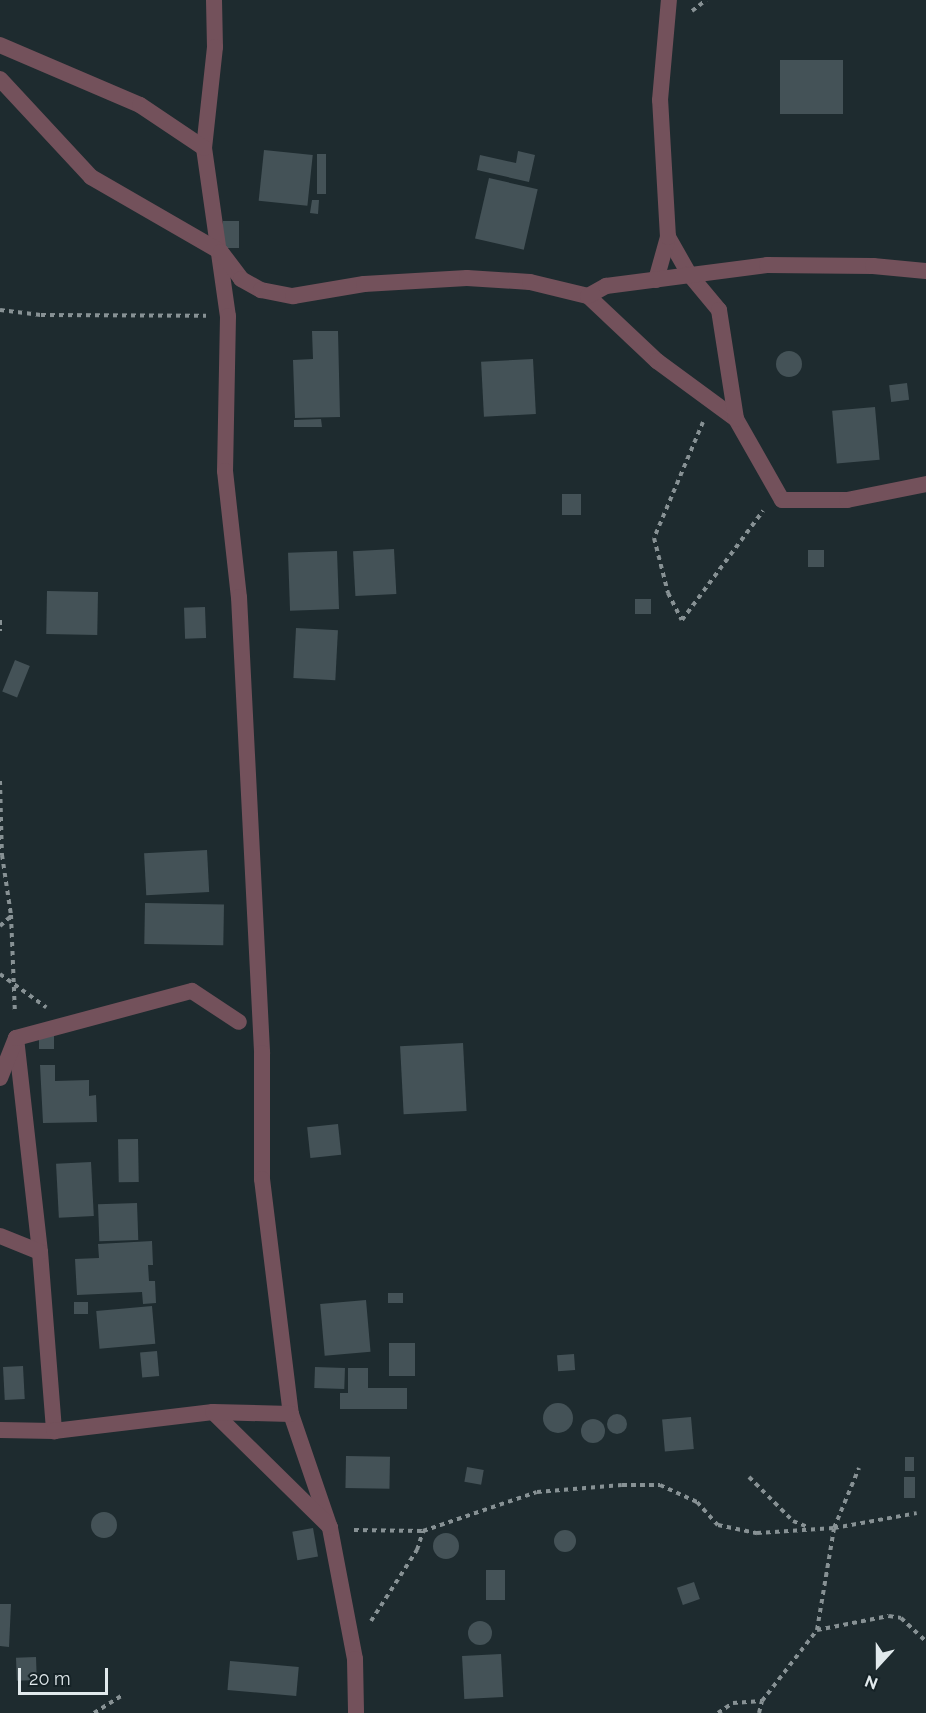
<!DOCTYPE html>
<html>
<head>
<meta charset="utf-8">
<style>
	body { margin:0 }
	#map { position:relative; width:926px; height:1713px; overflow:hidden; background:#1e2b2f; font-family:Raleway,sans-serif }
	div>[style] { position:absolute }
	.building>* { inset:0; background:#445257; transform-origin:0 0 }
	.round { border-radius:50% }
	.path>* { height:4px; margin-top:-2px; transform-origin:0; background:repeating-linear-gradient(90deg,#879194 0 4.5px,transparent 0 9px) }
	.minor>* { height:16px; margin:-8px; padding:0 8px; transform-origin:8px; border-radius:8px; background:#73515b }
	span { translate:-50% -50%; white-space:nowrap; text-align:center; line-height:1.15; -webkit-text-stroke:4.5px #152226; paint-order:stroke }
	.north { position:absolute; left:848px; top:1635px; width:60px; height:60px; -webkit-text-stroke:4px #152226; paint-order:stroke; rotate:201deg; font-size:16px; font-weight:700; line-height:24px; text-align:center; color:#e1e9ec }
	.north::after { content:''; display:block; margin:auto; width:21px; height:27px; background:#e1e9ec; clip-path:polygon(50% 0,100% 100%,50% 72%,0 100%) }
	.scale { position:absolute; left:18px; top:1668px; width:90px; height:27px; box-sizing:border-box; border:3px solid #e1e9ec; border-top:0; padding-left:8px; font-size:18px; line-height:21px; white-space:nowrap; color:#e1e9ec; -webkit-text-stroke:4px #152226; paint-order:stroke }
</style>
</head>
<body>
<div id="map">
	<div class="building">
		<i style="left:780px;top:60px;width:63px;height:54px"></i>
		<i style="left:264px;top:150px;width:49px;height:51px;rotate:6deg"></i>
		<i style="clip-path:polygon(518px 151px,535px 155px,529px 182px,477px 170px,480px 155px,516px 163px)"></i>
		<i style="left:317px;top:154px;width:9px;height:40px"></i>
		<i style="left:489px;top:178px;width:50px;height:62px;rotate:13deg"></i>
		<i style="clip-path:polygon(312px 200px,319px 200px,318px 214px,310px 213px)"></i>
		<i style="left:223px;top:221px;width:16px;height:27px"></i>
		<i style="clip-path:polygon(312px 331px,338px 331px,340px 417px,295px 418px,293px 360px,313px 359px)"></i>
		<i class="round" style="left:776px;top:351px;width:26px;height:26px"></i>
		<i style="left:533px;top:359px;width:55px;height:52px;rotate:87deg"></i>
		<i style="left:907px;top:383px;width:17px;height:18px;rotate:83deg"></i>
		<i style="left:875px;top:407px;width:53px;height:43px;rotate:85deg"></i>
		<i style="clip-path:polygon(321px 419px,322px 427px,294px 427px,294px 420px)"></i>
		<i style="left:562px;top:494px;width:19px;height:21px"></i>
		<i style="left:394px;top:549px;width:45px;height:41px;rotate:87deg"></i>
		<i style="left:808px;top:550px;width:16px;height:17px"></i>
		<i style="left:337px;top:551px;width:58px;height:49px;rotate:88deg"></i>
		<i style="left:47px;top:591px;width:51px;height:43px;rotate:1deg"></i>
		<i style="left:635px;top:599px;width:16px;height:15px"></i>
		<i style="left:205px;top:607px;width:31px;height:21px;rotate:88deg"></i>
		<i style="left:296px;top:628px;width:42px;height:50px;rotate:3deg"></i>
		<i style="left:15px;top:660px;width:16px;height:34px;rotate:22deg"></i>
		<i style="left:207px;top:850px;width:42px;height:63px;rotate:87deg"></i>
		<i style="left:145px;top:903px;width:79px;height:41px;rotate:1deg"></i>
		<i style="left:39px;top:1034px;width:15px;height:15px"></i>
		<i style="left:463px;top:1043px;width:68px;height:63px;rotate:87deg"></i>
		<i style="clip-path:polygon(40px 1065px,55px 1065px,55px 1081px,89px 1080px,89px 1096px,96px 1095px,97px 1122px,43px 1123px)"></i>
		<i style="left:338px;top:1124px;width:31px;height:31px;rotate:84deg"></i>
		<i style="left:138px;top:1139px;width:43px;height:20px;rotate:89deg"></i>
		<i style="left:91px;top:1162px;width:54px;height:35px;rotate:87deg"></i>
		<i style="left:137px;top:1203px;width:37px;height:39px;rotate:88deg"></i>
		<i style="clip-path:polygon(152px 1241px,153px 1265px,148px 1265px,149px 1281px,155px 1281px,156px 1303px,143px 1304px,142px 1292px,77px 1295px,75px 1259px,99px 1258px,98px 1244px)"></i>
		<i style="left:403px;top:1293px;width:10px;height:15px;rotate:90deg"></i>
		<i style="left:366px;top:1300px;width:52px;height:46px;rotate:85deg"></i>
		<i style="left:74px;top:1302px;width:14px;height:12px"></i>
		<i style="left:152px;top:1306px;width:38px;height:56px;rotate:85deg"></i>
		<i style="left:415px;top:1343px;width:33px;height:26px;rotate:90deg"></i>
		<i style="left:157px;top:1351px;width:25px;height:17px;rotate:85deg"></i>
		<i style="left:574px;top:1354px;width:16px;height:17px;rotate:86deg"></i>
		<i style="left:23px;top:1366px;width:33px;height:20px;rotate:87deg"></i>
		<i style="left:315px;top:1367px;width:30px;height:21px;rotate:2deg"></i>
		<i style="clip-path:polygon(348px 1368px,368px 1368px,368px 1388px,407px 1388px,407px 1409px,340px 1409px,340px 1393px,348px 1393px)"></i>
		<i class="round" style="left:543px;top:1403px;width:30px;height:30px"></i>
		<i class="round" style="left:607px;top:1414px;width:20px;height:20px"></i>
		<i style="left:691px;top:1417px;width:32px;height:29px;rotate:85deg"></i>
		<i class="round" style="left:581px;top:1419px;width:24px;height:24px"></i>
		<i style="left:346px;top:1456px;width:44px;height:32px;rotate:1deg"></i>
		<i style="left:905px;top:1457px;width:9px;height:14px"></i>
		<i style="left:467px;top:1467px;width:17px;height:15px;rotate:10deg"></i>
		<i style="left:904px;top:1477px;width:11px;height:21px"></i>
		<i class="round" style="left:91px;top:1512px;width:26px;height:26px"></i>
		<i style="left:313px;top:1528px;width:29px;height:21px;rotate:80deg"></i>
		<i class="round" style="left:554px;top:1530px;width:22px;height:22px"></i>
		<i class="round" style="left:433px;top:1533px;width:26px;height:26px"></i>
		<i style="left:486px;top:1570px;width:19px;height:30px"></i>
		<i style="left:694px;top:1582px;width:18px;height:18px;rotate:71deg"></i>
		<i style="clip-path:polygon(0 1604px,11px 1604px,9px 1647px,0 1646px)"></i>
		<i class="round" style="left:468px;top:1621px;width:24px;height:24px"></i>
		<i style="left:501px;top:1654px;width:43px;height:39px;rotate:87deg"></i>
		<i style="left:36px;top:1657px;width:23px;height:20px;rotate:88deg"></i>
		<i style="left:230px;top:1661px;width:69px;height:29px;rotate:5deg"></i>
	</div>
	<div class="path">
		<i style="left:692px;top:11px;width:18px;rotate:-38deg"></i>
		<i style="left:0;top:310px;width:41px;rotate:7deg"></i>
		<i style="left:41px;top:315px;width:165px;rotate:0.3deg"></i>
		<i style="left:703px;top:422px;width:126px;rotate:112.9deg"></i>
		<i style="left:654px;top:538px;width:57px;rotate:75.7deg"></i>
		<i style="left:668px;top:593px;width:30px;rotate:63deg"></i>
		<i style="left:682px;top:620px;width:136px;rotate:-53.4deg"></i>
		<i style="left:0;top:620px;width:11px;rotate:90deg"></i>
		<i style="left:0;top:781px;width:74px;rotate:88.5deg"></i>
		<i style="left:2px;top:855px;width:61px;rotate:81.5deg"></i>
		<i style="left:11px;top:915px;width:99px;rotate:87.7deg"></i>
		<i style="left:0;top:926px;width:15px;rotate:-42deg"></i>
		<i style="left:0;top:974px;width:57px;rotate:35.7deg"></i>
		<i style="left:749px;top:1477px;width:62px;rotate:45deg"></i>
		<i style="left:793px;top:1521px;width:16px;rotate:22deg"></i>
		<i style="left:354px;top:1530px;width:69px;rotate:0.8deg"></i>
		<i style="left:423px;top:1531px;width:120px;rotate:-18.9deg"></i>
		<i style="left:537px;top:1492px;width:85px;rotate:-4.7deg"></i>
		<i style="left:622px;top:1485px;width:38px"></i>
		<i style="left:660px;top:1485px;width:41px;rotate:24.7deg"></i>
		<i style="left:697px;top:1502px;width:31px;rotate:48deg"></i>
		<i style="left:718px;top:1525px;width:40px;rotate:12deg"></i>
		<i style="left:757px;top:1533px;width:77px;rotate:-3.7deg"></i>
		<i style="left:834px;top:1528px;width:84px;rotate:-10.2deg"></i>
		<i style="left:371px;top:1621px;width:85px;rotate:-57.1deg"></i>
		<i style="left:417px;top:1550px;width:20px;rotate:-72deg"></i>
		<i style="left:817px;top:1630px;width:103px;rotate:-80.5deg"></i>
		<i style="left:834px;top:1528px;width:65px;rotate:-67.4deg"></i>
		<i style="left:94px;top:1713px;width:32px;rotate:-32deg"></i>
		<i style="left:718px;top:1713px;width:18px;rotate:-34deg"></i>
		<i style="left:733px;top:1703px;width:29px;rotate:-4deg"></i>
		<i style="left:759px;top:1713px;width:12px;rotate:-76deg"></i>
		<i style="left:762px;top:1701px;width:90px;rotate:-52.2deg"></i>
		<i style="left:817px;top:1630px;width:73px;rotate:-11deg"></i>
		<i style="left:889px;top:1616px;width:12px;rotate:9deg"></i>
		<i style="left:901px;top:1618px;width:34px;rotate:43deg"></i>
	</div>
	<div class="minor">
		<i style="left:214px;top:0;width:47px;rotate:88.8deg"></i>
		<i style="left:215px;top:47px;width:102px;rotate:96.2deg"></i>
		<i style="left:204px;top:148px;width:170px;rotate:81.9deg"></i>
		<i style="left:228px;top:316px;width:155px;rotate:91.1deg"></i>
		<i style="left:225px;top:471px;width:127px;rotate:83.7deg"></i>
		<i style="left:239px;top:597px;width:457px;rotate:87.1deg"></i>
		<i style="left:262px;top:1053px;width:126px;rotate:90deg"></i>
		<i style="left:262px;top:1179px;width:237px;rotate:83deg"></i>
		<i style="left:291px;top:1414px;width:120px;rotate:71.1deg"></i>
		<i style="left:330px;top:1528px;width:133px;rotate:79.2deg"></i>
		<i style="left:355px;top:1659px;width:54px;rotate:88.9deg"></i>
		<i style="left:0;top:45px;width:152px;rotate:23.2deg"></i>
		<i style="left:140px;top:105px;width:77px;rotate:33.9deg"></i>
		<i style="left:0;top:79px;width:134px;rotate:47.1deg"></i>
		<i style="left:91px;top:177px;width:150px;rotate:30deg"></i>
		<i style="left:221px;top:252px;width:34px;rotate:53deg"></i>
		<i style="left:241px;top:279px;width:23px;rotate:29deg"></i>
		<i style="left:261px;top:290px;width:33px;rotate:11deg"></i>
		<i style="left:293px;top:296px;width:72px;rotate:-9.6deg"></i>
		<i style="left:364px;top:284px;width:103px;rotate:-3.3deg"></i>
		<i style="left:467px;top:278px;width:63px;rotate:3.6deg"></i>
		<i style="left:530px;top:282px;width:60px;rotate:13.6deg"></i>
		<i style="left:588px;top:296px;width:95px;rotate:43.3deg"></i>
		<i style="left:657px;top:361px;width:98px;rotate:36.3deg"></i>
		<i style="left:736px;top:419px;width:93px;rotate:60.4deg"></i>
		<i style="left:782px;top:500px;width:65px"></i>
		<i style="left:847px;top:500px;width:81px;rotate:-11.4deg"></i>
		<i style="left:668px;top:237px;width:43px;rotate:60.4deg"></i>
		<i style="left:689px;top:274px;width:47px;rotate:50.2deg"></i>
		<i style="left:719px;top:310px;width:110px;rotate:81.1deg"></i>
		<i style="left:656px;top:280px;width:45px;rotate:-74.4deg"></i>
		<i style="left:668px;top:237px;width:137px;rotate:-93.3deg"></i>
		<i style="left:660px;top:100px;width:100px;rotate:-84.9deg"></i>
		<i style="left:588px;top:296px;width:21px;rotate:-29deg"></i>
		<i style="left:606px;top:286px;width:162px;rotate:-7.4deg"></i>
		<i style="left:767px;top:265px;width:106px;rotate:0.5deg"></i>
		<i style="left:873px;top:266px;width:53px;rotate:5.4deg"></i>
		<i style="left:16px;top:1038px;width:215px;rotate:83.6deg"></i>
		<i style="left:40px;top:1252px;width:180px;rotate:85.5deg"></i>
		<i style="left:0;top:1078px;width:43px;rotate:-68.2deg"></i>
		<i style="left:16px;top:1038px;width:182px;rotate:-15deg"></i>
		<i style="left:192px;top:991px;width:56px;rotate:33.4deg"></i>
		<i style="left:0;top:1236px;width:43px;rotate:21.8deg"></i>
		<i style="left:213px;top:1412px;width:164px;rotate:44.5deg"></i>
		<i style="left:0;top:1430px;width:54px;rotate:1.1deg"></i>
		<i style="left:54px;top:1431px;width:160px;rotate:-6.8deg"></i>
		<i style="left:213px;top:1412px;width:78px;rotate:1.5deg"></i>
	</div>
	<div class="north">N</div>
	<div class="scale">20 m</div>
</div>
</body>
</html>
